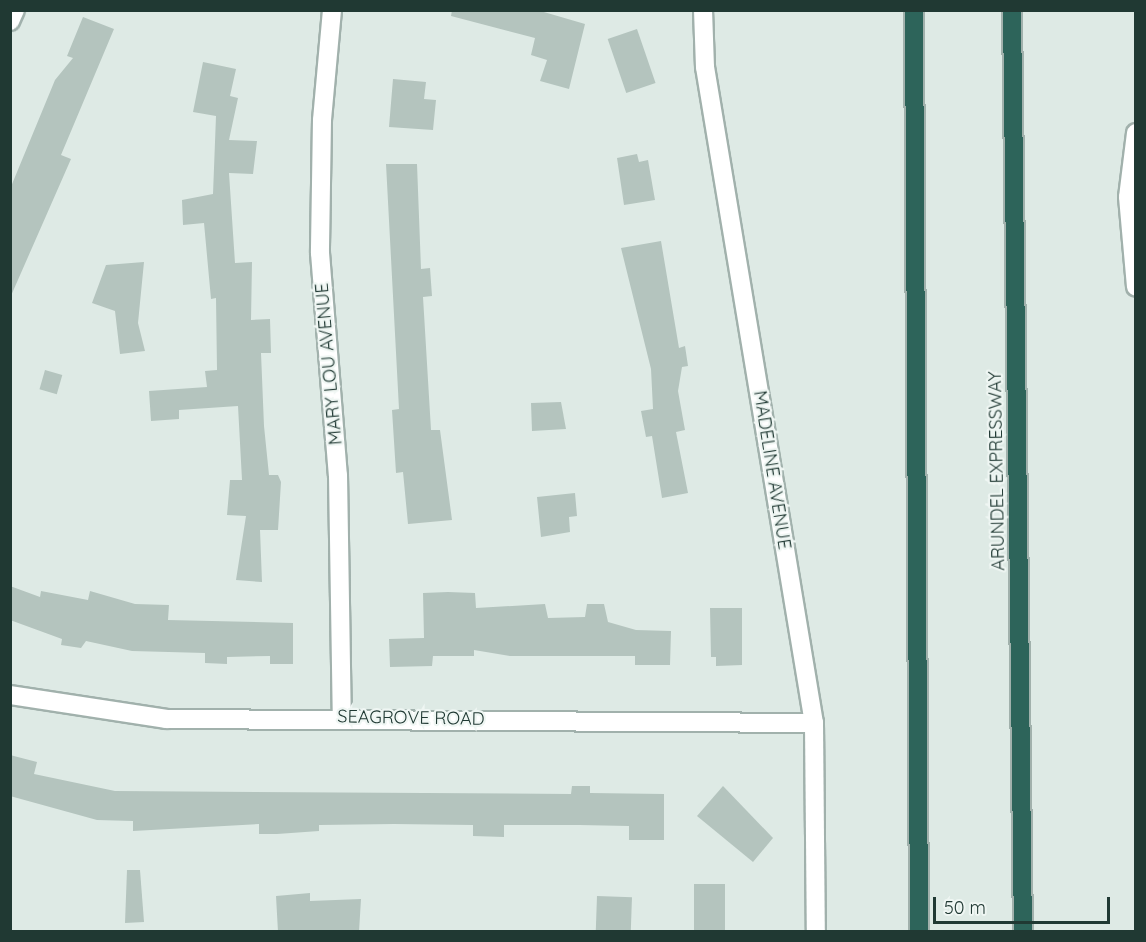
<!DOCTYPE html>
<html>
<head>
<meta charset="utf-8">
<style>
	body { margin:0 }
	#map { position:relative; width:1146px; height:942px; overflow:hidden; background:#deeae5; font-family:Quicksand,sans-serif }
	div>[style] { position:absolute }
	.building>* { inset:0; background:#b4c4be; transform-origin:0 0 }
	.roads { filter:drop-shadow(2px 0 #a1b1ac) drop-shadow(-2px 0 #a1b1ac) drop-shadow(0 2px #a1b1ac) drop-shadow(0 -2px #a1b1ac) }
	.street>* { height:18px; margin:-9px; padding:0 9px; transform-origin:9px; border-radius:9px; background:#fff }
	.highway>* { height:18px; margin:-9px; padding:0 9px; transform-origin:9px; border-radius:9px; background:#2d645a }
	span { translate:-50% -50%; white-space:nowrap; text-align:center; line-height:1.15; -webkit-text-stroke:4.5px #eff6f3; paint-order:stroke }
	.street-label { font-size:18px; color:#203933 }
	.frame { position:absolute; inset:0; border:12px solid #203933; pointer-events:none }
	.scale { position:absolute; left:933px; top:897px; width:177px; height:27px; box-sizing:border-box; border:3px solid #203933; border-top:0; padding-left:8px; font-size:18px; line-height:21px; white-space:nowrap; color:#203933; -webkit-text-stroke:4px #eff6f3; paint-order:stroke }
</style>
</head>
<body>
<div id="map">
	<div class="building">
		<i style="clip-path:polygon(452px 10px,537px 10px,585px 24px,569px 89px,540px 81px,547px 60px,531px 55px,535px 38px,451px 16px)"></i>
		<i style="clip-path:polygon(83px 17px,114px 29px,61px 155px,71px 159px,10px 298px,10px 189px,55px 80px,73px 58px,67px 56px)"></i>
		<i style="left:637px;top:29px;width:57px;height:31px;rotate:71deg"></i>
		<i style="clip-path:polygon(203px 62px,236px 69px,230px 96px,238px 98px,229px 140px,257px 141px,253px 174px,229px 173px,235px 263px,252px 262px,251px 320px,270px 319px,271px 353px,261px 353px,264px 426px,269px 475px,278px 475px,281px 482px,278px 530px,260px 530px,262px 582px,236px 580px,246px 516px,227px 515px,230px 480px,242px 480px,238px 406px,179px 410px,179px 419px,151px 421px,149px 391px,207px 387px,205px 371px,217px 370px,216px 298px,211px 299px,204px 223px,183px 225px,182px 200px,213px 194px,216px 116px,193px 112px)"></i>
		<i style="clip-path:polygon(393px 79px,426px 82px,424px 99px,436px 100px,433px 130px,389px 127px)"></i>
		<i style="clip-path:polygon(637px 154px,639px 162px,648px 160px,655px 200px,624px 205px,617px 158px)"></i>
		<i style="clip-path:polygon(386px 164px,417px 164px,421px 269px,430px 268px,432px 296px,423px 297px,431px 430px,440px 430px,452px 520px,408px 524px,403px 472px,396px 473px,392px 410px,399px 409px)"></i>
		<i style="clip-path:polygon(661px 241px,679px 348px,685px 346px,688px 366px,682px 367px,678px 391px,685px 430px,676px 432px,688px 493px,662px 498px,652px 436px,646px 437px,641px 411px,653px 409px,651px 369px,621px 248px)"></i>
		<i style="clip-path:polygon(144px 262px,138px 323px,145px 351px,120px 354px,115px 311px,92px 303px,106px 265px)"></i>
		<i style="left:45px;top:370px;width:18px;height:20px;rotate:16deg"></i>
		<i style="clip-path:polygon(561px 402px,566px 429px,532px 431px,531px 403px)"></i>
		<i style="clip-path:polygon(575px 493px,577px 516px,569px 517px,570px 532px,541px 537px,537px 497px)"></i>
		<i style="clip-path:polygon(10px 586px,40px 597px,41px 591px,88px 600px,90px 591px,135px 604px,169px 605px,168px 620px,293px 623px,293px 664px,270px 664px,270px 656px,227px 657px,227px 664px,205px 663px,205px 653px,132px 651px,86px 641px,81px 648px,61px 645px,62px 639px,10px 620px)"></i>
		<i style="clip-path:polygon(448px 592px,475px 593px,476px 608px,545px 604px,548px 618px,585px 617px,587px 604px,604px 604px,608px 622px,636px 630px,671px 631px,670px 665px,635px 665px,635px 656px,510px 656px,474px 650px,474px 656px,433px 656px,432px 666px,390px 667px,389px 639px,424px 638px,423px 593px)"></i>
		<i style="clip-path:polygon(710px 608px,742px 608px,742px 665px,716px 666px,716px 657px,711px 657px)"></i>
		<i style="clip-path:polygon(10px 755px,37px 762px,34px 774px,115px 791px,571px 794px,572px 786px,590px 786px,590px 793px,664px 794px,664px 840px,629px 840px,629px 826px,579px 825px,504px 825px,504px 837px,473px 836px,473px 825px,394px 824px,319px 825px,319px 831px,277px 834px,259px 834px,259px 824px,133px 831px,133px 821px,97px 820px,10px 796px)"></i>
		<i style="clip-path:polygon(723px 786px,773px 838px,753px 862px,697px 816px)"></i>
		<i style="clip-path:polygon(127px 870px,140px 870px,144px 922px,125px 923px)"></i>
		<i style="left:725px;top:884px;width:48px;height:31px;rotate:90deg"></i>
		<i style="clip-path:polygon(310px 893px,310px 901px,361px 899px,359px 932px,278px 932px,276px 896px)"></i>
		<i style="left:597px;top:896px;width:35px;height:36px;rotate:2deg"></i>
	</div>
	<div class="roads">
		<div class="street">
			<i style="left:332px;top:10px;width:110px;rotate:95.2deg"></i>
			<i style="left:322px;top:120px;width:133px;rotate:90.9deg"></i>
			<i style="left:320px;top:253px;width:223px;rotate:85.4deg"></i>
			<i style="left:338px;top:475px;width:242px;rotate:89.1deg"></i>
			<i style="left:703px;top:10px;width:57px;rotate:88deg"></i>
			<i style="left:705px;top:67px;width:665px;rotate:80.57deg"></i>
			<i style="left:814px;top:723px;width:209px;rotate:89.5deg"></i>
			<i style="left:10px;top:21px;width:12px;rotate:-66deg"></i>
			<i style="left:1136px;top:133px;width:64px;rotate:97.1deg"></i>
			<i style="left:1128px;top:197px;width:90px;rotate:84.9deg"></i>
			<i style="left:10px;top:695px;width:158px;rotate:8.7deg"></i>
			<i style="left:166px;top:719px;width:648px;rotate:0.35deg"></i>
		</div>
		<div class="highway">
			<i style="left:914px;top:10px;width:922px;rotate:89.69deg"></i>
			<i style="left:1012px;top:10px;width:922px;rotate:89.32deg"></i>
		</div>
	</div>
	<div class="street-label">
		<span style="left:329px;top:364px;rotate:-95deg">MARY LOU AVENUE</span>
		<span style="left:772px;top:470px;rotate:81deg">MADELINE AVENUE</span>
		<span style="left:997px;top:471px;rotate:-91deg">ARUNDEL EXPRESSWAY</span>
		<span style="left:411px;top:718px;rotate:1deg">SEAGROVE ROAD</span>
	</div>
	<div class="frame"></div>
	<div class="scale">50 m</div>
</div>
</body>
</html>
